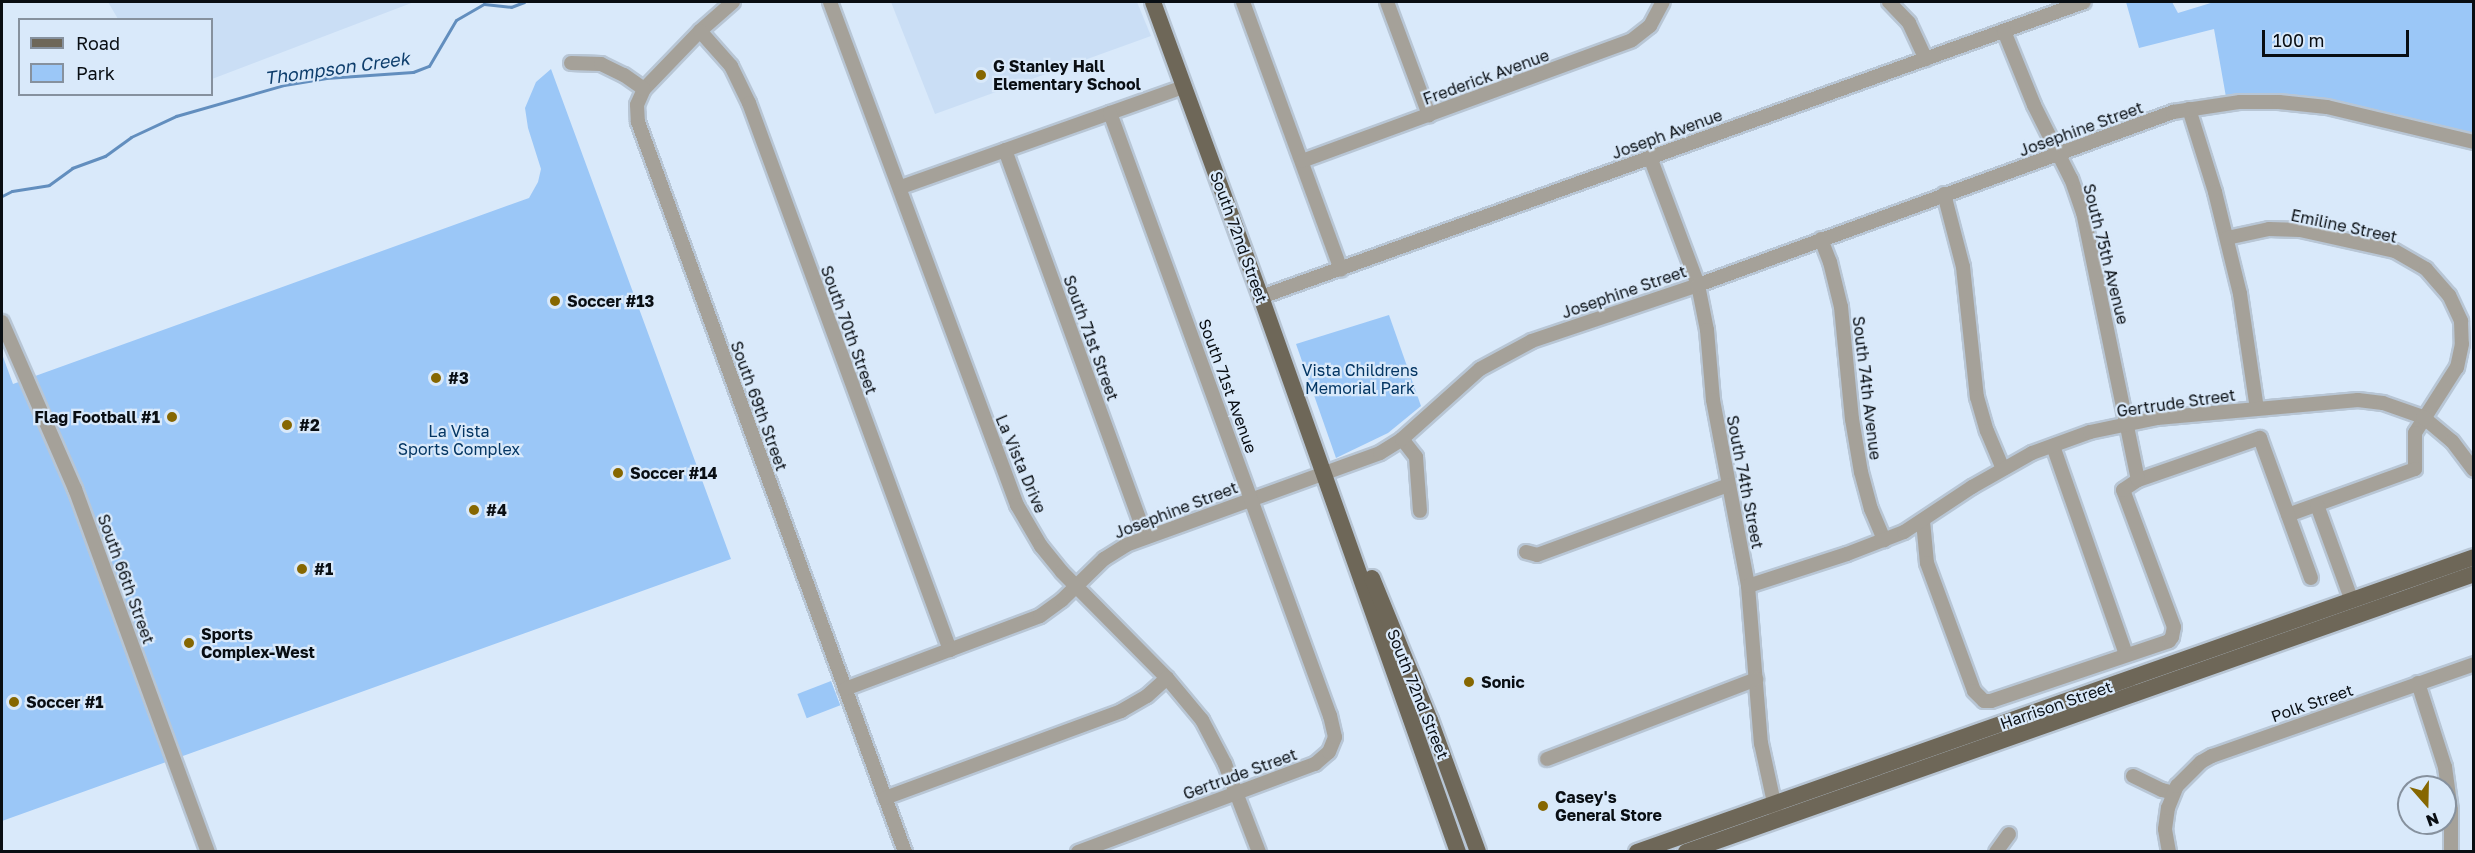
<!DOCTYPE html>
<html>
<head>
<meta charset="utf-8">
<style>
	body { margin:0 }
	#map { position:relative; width:2475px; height:853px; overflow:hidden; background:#d9e9fa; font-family:"Golos Text",sans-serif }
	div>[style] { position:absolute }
	.built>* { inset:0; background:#cadef5 }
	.green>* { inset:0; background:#9bc7f7; transform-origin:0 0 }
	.stream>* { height:3px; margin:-1.5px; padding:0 1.5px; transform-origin:1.5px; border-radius:1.5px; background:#628ebe }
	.roads { filter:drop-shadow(2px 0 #b8c6d5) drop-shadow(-2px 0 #b8c6d5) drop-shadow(0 2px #b8c6d5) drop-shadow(0 -2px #b8c6d5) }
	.minor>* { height:14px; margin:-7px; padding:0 7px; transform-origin:7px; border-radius:7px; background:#a5a199 }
	.major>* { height:16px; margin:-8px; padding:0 8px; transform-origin:8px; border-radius:8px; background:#6e6758 }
	.dots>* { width:16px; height:16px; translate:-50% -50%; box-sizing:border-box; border:3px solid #d9e9fa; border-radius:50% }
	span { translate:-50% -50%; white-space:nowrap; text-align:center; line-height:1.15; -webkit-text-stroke:4.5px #d9e9fa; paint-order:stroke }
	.poi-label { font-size:16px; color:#090e13; font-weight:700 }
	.left { translate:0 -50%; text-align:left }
	.right { translate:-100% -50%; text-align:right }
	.street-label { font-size:16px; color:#090e13 }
	.park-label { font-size:16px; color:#043663 }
	.water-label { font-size:18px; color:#0e3e6c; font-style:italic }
	.frame { position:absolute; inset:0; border:3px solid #090e13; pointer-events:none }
	.legend { position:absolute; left:18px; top:18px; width:195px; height:78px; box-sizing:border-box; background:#d9e9fa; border:2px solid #86919e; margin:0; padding:8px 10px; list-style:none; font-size:18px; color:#090e13 }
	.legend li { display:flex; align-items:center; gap:12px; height:30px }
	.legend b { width:30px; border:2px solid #86919e }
	.north { position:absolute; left:2397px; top:775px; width:60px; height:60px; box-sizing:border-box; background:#d9e9fa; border:2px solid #86919e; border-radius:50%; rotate:160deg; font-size:16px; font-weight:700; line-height:24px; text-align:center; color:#090e13 }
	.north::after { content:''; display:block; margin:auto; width:21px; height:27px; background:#866701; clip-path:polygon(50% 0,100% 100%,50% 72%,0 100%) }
	.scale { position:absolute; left:2262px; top:30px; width:147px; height:27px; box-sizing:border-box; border:3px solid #090e13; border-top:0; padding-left:8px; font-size:18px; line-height:21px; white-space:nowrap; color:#090e13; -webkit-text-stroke:4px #d9e9fa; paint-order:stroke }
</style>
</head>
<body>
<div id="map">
	<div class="built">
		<i style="clip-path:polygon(108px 2px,414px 2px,212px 79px,212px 20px,118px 19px)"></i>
		<i style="clip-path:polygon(891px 2px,1137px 2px,1151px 36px,935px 114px)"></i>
	</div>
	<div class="green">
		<i style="clip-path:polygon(2126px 2px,2172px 2px,2178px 13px,2214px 2px,2473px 2px,2473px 134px,2340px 102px,2305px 96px,2226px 97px,2214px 29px,2139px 48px)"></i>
		<i style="clip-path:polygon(551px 69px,731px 559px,2px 821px,2px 354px,13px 384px,529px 198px,538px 182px,541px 169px,528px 128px,525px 108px,536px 82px)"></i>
		<i style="clip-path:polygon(1389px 315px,1421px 406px,1388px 433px,1336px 458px,1296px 344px)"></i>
		<i style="left:831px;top:681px;width:26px;height:36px;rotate:69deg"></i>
	</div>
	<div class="stream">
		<i style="left:2px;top:196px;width:11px;rotate:-27deg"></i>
		<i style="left:12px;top:191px;width:37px;rotate:-9deg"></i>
		<i style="left:49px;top:185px;width:29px;rotate:-36deg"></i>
		<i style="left:72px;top:168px;width:35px;rotate:-20deg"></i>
		<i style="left:105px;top:156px;width:32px;rotate:-36deg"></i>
		<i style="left:131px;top:137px;width:50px;rotate:-25deg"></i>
		<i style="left:176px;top:116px;width:112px;rotate:-16deg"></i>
		<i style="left:284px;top:85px;width:43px;rotate:-9.5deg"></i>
		<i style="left:326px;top:78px;width:87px;rotate:-3.9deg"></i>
		<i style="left:413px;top:72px;width:17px;rotate:-21deg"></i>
		<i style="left:429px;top:66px;width:53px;rotate:-59.6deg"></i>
		<i style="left:456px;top:20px;width:32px;rotate:-30deg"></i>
		<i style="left:484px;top:4px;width:27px;rotate:6deg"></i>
		<i style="left:511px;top:7px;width:14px;rotate:-21deg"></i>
	</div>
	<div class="roads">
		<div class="minor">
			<i style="left:733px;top:2px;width:44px;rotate:138.7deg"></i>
			<i style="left:700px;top:31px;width:81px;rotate:134deg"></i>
			<i style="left:644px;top:89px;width:17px;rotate:114deg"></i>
			<i style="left:637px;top:105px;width:17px;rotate:87deg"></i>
			<i style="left:638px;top:122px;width:777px;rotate:69.91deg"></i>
			<i style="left:830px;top:2px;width:537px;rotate:69.61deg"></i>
			<i style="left:1017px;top:505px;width:48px;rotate:59.7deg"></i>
			<i style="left:1041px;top:546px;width:33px;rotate:51deg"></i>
			<i style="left:1062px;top:572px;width:149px;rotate:45.3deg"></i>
			<i style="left:1167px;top:678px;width:55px;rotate:50.2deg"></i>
			<i style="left:1202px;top:720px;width:50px;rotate:62.4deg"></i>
			<i style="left:1225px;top:764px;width:94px;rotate:68.9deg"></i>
			<i style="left:1243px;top:2px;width:285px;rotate:69.9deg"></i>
			<i style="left:1387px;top:2px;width:121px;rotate:69.6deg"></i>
			<i style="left:1889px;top:2px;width:29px;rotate:46deg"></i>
			<i style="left:1909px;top:23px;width:40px;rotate:65deg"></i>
			<i style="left:700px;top:31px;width:47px;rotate:48.5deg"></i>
			<i style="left:731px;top:66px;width:41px;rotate:64.1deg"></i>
			<i style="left:749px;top:103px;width:583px;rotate:69.82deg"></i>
			<i style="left:571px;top:63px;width:30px;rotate:2deg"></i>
			<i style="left:601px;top:64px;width:25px;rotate:26deg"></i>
			<i style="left:624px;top:75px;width:24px;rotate:35deg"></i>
			<i style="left:2189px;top:109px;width:87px;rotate:72.6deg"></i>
			<i style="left:2215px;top:192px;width:105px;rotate:76.2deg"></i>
			<i style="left:2240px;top:294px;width:116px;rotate:81.6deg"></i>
			<i style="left:1005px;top:150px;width:412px;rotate:70deg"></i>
			<i style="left:1650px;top:157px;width:137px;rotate:69.4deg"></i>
			<i style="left:1698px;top:285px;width:46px;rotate:78.7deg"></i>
			<i style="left:1707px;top:330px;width:70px;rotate:85.1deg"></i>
			<i style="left:1713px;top:400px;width:189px;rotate:79.3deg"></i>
			<i style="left:1748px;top:586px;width:158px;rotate:85.3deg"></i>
			<i style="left:1761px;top:743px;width:71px;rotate:77.7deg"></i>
			<i style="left:1302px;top:161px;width:351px;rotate:-20.1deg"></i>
			<i style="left:1632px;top:40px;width:23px;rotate:-38deg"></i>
			<i style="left:1650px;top:26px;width:27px;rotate:-62deg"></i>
			<i style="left:901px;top:187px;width:300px;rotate:-19.5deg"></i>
			<i style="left:1944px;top:194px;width:75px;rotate:75.4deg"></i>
			<i style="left:1963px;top:267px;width:131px;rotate:83.9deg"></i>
			<i style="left:1977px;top:397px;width:35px;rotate:74deg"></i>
			<i style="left:1987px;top:431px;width:41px;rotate:67.2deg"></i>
			<i style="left:2227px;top:238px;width:43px;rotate:-12.1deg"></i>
			<i style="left:2269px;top:229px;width:31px;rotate:2deg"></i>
			<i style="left:2300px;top:230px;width:97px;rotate:12.5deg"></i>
			<i style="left:2395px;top:251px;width:36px;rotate:30deg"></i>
			<i style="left:2426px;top:269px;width:35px;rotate:49deg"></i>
			<i style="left:2449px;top:295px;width:29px;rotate:65deg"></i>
			<i style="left:2461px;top:321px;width:23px;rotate:88deg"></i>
			<i style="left:2462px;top:344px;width:24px;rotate:102deg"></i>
			<i style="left:2457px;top:367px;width:78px;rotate:122.5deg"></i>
			<i style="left:2415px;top:433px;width:36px;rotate:90deg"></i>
			<i style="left:2415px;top:469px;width:135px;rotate:160.1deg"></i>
			<i style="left:1821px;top:239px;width:25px;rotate:69deg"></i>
			<i style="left:1830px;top:262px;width:46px;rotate:76.3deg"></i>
			<i style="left:1841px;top:307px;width:113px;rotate:84.4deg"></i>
			<i style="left:1852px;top:419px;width:54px;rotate:80.4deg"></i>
			<i style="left:1861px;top:472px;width:38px;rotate:75deg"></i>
			<i style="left:1871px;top:509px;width:34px;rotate:67deg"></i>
			<i style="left:1261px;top:297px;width:874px;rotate:-19.72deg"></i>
			<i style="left:2px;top:322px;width:182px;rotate:66.4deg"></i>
			<i style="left:75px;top:489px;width:387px;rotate:69.9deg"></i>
			<i style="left:1402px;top:439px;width:23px;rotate:52deg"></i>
			<i style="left:1416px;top:457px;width:54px;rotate:85.8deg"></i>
			<i style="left:2053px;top:446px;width:221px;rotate:70.7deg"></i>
			<i style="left:2138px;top:480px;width:129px;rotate:-19deg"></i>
			<i style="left:2260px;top:438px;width:149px;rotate:70deg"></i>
			<i style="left:2317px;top:505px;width:102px;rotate:70deg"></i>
			<i style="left:1923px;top:521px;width:42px;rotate:84.6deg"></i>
			<i style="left:1927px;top:563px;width:136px;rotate:69.8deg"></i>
			<i style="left:1974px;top:691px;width:14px;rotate:45deg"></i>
			<i style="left:1984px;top:701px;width:7px"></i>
			<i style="left:1991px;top:701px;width:188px;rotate:-18.6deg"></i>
			<i style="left:2169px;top:641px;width:5px;rotate:-53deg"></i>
			<i style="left:2172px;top:637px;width:10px;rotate:-79deg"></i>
			<i style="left:2174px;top:627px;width:146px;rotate:-110.4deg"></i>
			<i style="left:2123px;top:490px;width:18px;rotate:-34deg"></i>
			<i style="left:2138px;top:480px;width:273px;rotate:-101.6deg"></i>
			<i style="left:2083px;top:213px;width:36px;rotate:-109deg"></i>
			<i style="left:2071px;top:179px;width:83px;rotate:-116.6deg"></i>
			<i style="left:2034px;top:105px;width:80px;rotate:-112.1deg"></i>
			<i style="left:1526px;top:552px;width:11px;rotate:15deg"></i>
			<i style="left:1537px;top:555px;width:203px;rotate:-20.1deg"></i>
			<i style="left:1748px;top:586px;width:104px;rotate:-17.9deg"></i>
			<i style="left:1847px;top:554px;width:61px;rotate:-21.1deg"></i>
			<i style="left:1904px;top:532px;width:82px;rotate:-33.5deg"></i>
			<i style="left:1972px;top:487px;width:69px;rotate:-29.5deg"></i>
			<i style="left:2032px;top:453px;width:62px;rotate:-19.9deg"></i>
			<i style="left:2090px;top:432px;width:68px;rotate:-11.8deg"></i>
			<i style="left:2157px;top:418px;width:202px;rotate:-5.1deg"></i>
			<i style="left:2358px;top:400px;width:25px;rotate:7deg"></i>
			<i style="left:2383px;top:403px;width:42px;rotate:19.3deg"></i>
			<i style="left:2423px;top:417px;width:38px;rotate:40deg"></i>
			<i style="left:2452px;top:441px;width:36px;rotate:53deg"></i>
			<i style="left:2418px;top:683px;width:88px;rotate:72.2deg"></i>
			<i style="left:2445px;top:767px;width:43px;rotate:82.1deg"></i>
			<i style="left:2451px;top:810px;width:42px;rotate:90deg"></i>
			<i style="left:845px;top:689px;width:208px;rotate:-20.5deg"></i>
			<i style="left:1040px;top:616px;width:27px;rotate:-36deg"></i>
			<i style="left:1062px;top:600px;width:59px;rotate:-44.3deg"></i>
			<i style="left:1104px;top:559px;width:26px;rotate:-32deg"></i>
			<i style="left:1126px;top:545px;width:270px;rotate:-19.9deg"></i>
			<i style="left:1380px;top:453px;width:26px;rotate:-32deg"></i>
			<i style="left:1402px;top:439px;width:105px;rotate:-41.9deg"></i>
			<i style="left:1480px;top:369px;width:59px;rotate:-28.3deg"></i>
			<i style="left:1532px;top:341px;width:175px;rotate:-18.6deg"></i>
			<i style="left:1698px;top:285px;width:506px;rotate:-20.01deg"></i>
			<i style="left:2173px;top:112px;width:68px;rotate:-8.5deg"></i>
			<i style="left:2240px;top:102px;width:39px"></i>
			<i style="left:2279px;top:102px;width:48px;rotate:5.9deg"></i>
			<i style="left:2327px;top:107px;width:151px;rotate:13.4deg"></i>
			<i style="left:1547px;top:759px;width:224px;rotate:-20.9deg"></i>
			<i style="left:2133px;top:776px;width:32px;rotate:26deg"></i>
			<i style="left:2162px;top:790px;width:12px;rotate:14deg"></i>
			<i style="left:885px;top:798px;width:252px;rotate:-20.2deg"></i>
			<i style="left:1121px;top:711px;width:30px;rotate:-30deg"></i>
			<i style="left:1147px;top:696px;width:27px;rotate:-42deg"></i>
			<i style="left:1078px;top:852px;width:253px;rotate:-20.4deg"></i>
			<i style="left:1315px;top:764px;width:18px;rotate:-41deg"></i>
			<i style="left:1329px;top:752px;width:16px;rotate:-68deg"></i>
			<i style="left:1335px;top:737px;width:22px;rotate:-103deg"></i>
			<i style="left:1330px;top:716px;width:642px;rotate:-110.04deg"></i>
			<i style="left:1996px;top:852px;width:22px;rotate:-54deg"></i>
			<i style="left:2169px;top:852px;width:23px;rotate:-100deg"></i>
			<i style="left:2165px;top:829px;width:21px;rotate:-82deg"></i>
			<i style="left:2168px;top:808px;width:24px;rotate:-68deg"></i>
			<i style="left:2177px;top:786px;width:34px;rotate:-45deg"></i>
			<i style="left:2201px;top:762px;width:13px;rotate:-29deg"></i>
			<i style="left:2212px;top:756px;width:278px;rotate:-19.3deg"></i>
		</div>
		<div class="major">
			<i style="left:1153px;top:2px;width:314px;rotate:69.9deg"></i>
			<i style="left:1261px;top:297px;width:589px;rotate:70.46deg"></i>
			<i style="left:1372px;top:578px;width:153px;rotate:67.8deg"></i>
			<i style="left:1430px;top:720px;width:140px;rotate:70deg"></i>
			<i style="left:1637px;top:852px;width:887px;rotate:-19.41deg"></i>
			<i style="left:1686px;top:852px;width:836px;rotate:-19.43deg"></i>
		</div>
	</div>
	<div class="dots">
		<i style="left:981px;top:75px;background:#866701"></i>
		<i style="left:555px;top:301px;background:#866701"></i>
		<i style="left:436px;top:378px;background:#866701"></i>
		<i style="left:172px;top:417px;background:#866701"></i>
		<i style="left:287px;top:425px;background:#866701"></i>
		<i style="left:618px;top:473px;background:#866701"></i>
		<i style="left:474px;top:510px;background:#866701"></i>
		<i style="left:302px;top:569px;background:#866701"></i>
		<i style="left:189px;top:643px;background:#866701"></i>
		<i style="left:1469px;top:682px;background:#866701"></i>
		<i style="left:14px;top:702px;background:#866701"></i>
		<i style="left:1543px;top:806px;background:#866701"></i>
	</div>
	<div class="poi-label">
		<span class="left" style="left:993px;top:75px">G Stanley Hall<br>Elementary School</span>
		<span class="left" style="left:567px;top:301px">Soccer #13</span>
		<span class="left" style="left:448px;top:378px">#3</span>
		<span class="right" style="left:160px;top:417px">Flag Football #1</span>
		<span class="left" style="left:299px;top:425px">#2</span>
		<span class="left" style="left:630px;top:473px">Soccer #14</span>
		<span class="left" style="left:486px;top:510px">#4</span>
		<span class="left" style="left:314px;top:569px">#1</span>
		<span class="left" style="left:201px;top:643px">Sports<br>Complex-West</span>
		<span class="left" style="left:1481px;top:682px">Sonic</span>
		<span class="left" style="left:26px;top:702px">Soccer #1</span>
		<span class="left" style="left:1555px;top:806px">Casey's<br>General Store</span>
	</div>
	<div class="street-label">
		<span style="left:1486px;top:77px;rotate:-20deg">Frederick Avenue</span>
		<span style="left:2081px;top:129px;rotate:-20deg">Josephine Street</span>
		<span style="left:1667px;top:134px;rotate:-20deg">Joseph Avenue</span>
		<span style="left:2344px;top:226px;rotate:12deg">Emiline Street</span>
		<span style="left:1239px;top:237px;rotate:70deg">South 72nd Street</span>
		<span style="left:2106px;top:254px;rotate:76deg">South 75th Avenue</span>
		<span style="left:1624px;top:292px;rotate:-19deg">Josephine Street</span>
		<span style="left:849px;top:330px;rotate:70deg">South 70th Street</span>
		<span style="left:1091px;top:338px;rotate:70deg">South 71st Street</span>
		<span style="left:1228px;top:386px;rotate:70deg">South 71st Avenue</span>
		<span style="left:1867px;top:388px;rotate:83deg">South 74th Avenue</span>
		<span style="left:2176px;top:403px;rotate:-8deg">Gertrude Street</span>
		<span style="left:759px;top:406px;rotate:70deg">South 69th Street</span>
		<span style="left:1021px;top:464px;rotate:67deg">La Vista Drive</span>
		<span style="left:1745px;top:482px;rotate:79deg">South 74th Street</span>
		<span style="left:1176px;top:510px;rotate:-21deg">Josephine Street</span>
		<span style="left:126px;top:579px;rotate:70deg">South 66th Street</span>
		<span style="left:1418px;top:694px;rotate:68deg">South 72nd Street</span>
		<span style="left:2312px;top:703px;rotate:-19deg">Polk Street</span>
		<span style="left:2056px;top:705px;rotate:-19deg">Harrison Street</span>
		<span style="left:1240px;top:774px;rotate:-20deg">Gertrude Street</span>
	</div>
	<div class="park-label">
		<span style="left:1360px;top:379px">Vista Childrens<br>Memorial Park</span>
		<span style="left:459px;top:440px">La Vista<br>Sports Complex</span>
	</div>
	<div class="water-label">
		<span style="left:337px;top:68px;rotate:-8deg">Thompson Creek</span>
	</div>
	<div class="frame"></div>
	<ul class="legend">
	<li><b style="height:8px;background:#6e6758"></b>Road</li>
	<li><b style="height:16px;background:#9bc7f7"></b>Park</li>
	</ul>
	<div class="north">N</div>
	<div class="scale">100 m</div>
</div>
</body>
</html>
